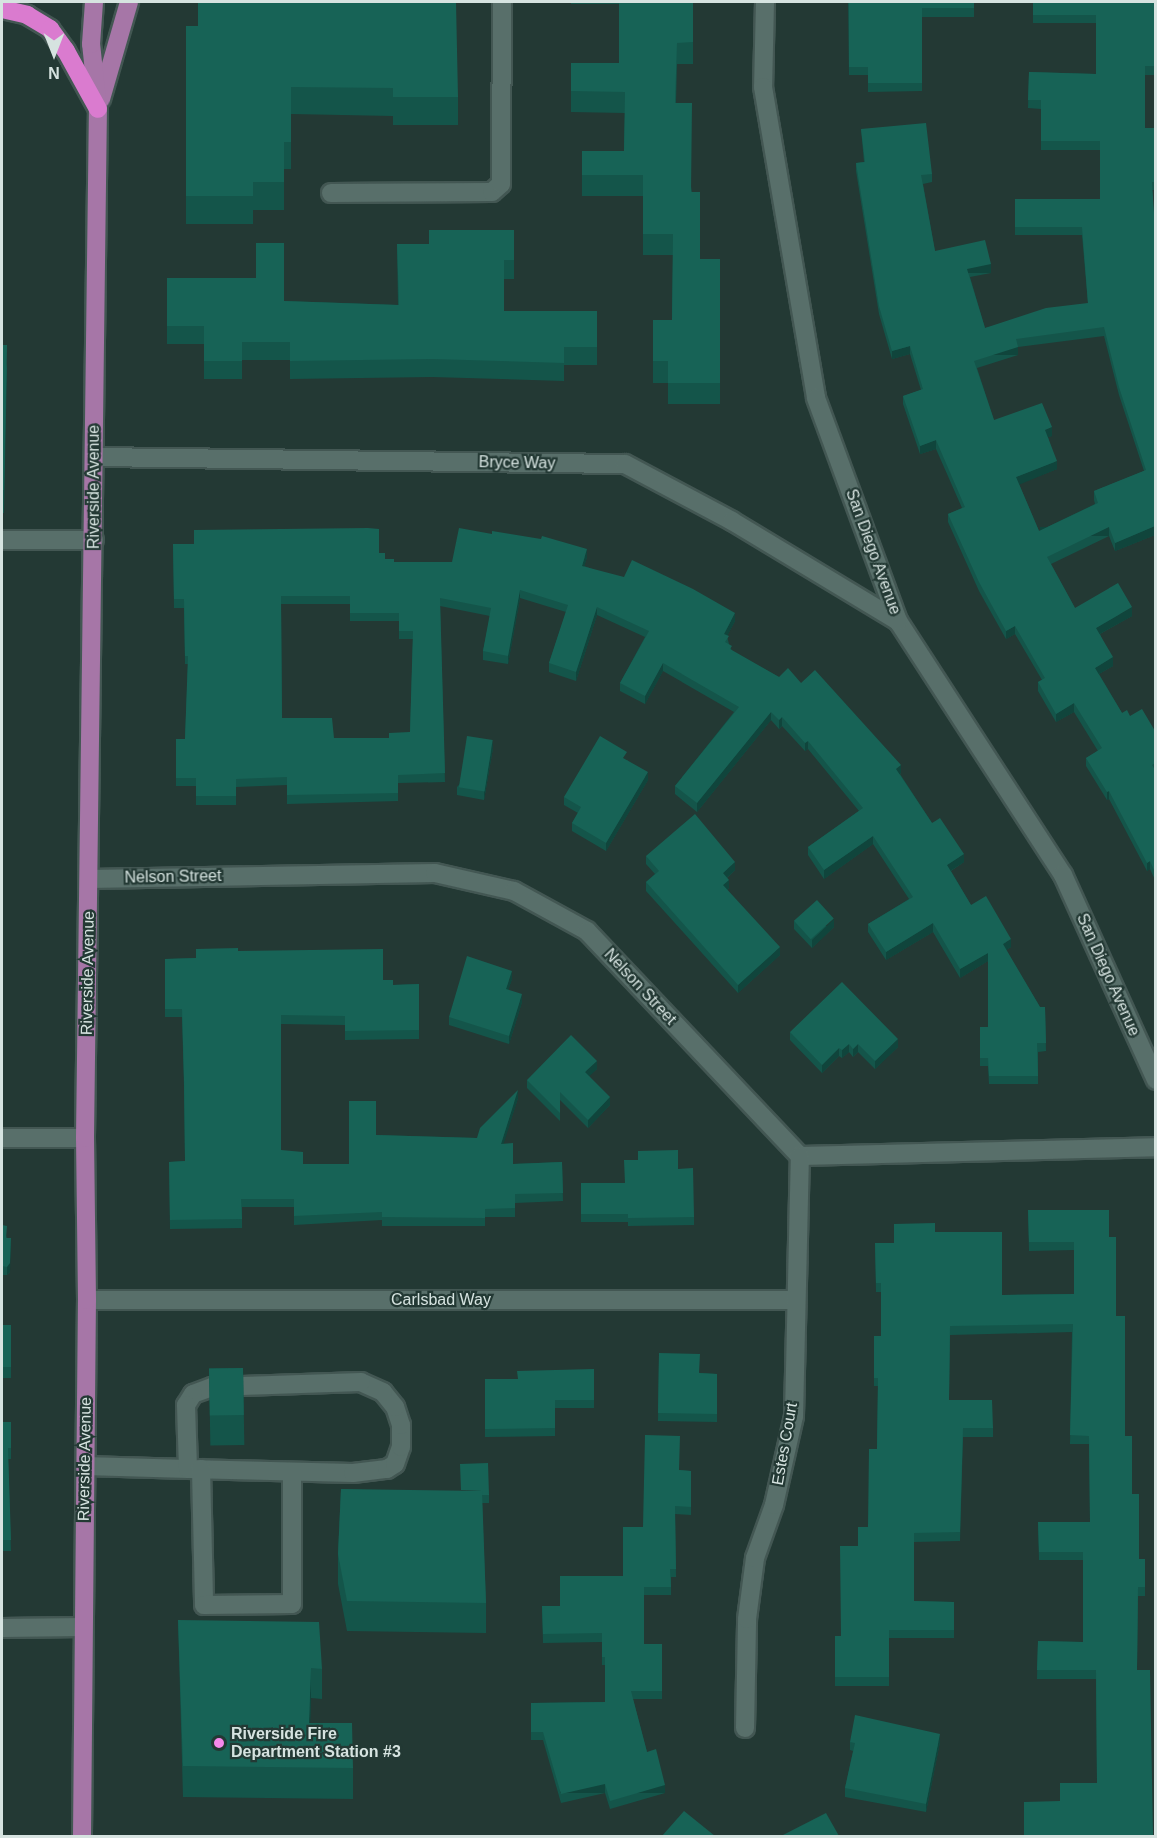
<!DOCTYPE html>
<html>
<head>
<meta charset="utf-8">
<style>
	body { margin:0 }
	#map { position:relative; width:1157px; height:1838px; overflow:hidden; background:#233934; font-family:Arial,sans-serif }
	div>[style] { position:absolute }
	.roads { filter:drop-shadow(2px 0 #435753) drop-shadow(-2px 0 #435753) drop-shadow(0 2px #435753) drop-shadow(0 -2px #435753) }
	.minor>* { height:18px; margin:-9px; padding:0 9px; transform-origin:9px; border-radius:9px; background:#586f6a }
	.major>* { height:18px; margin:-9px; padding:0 9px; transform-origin:9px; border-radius:9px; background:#a676a7 }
	.highway>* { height:18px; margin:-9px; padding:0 9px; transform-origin:9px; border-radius:9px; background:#da7bcf }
	.wall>* { inset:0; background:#14554a; transform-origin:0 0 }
	.shaded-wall>* { inset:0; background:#10453c; transform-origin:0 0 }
	.building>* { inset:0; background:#176356; transform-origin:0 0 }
	.dots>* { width:16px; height:16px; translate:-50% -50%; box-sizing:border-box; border:3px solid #233934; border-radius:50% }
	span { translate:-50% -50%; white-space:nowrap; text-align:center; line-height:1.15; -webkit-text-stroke:4.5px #233934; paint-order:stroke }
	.street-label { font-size:16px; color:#d6e3e0 }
	.poi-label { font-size:16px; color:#d6e3e0; font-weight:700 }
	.left { translate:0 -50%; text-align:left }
	.frame { position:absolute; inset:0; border:3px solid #d6e3e0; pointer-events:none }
	.north { position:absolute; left:24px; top:24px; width:60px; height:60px; -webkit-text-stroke:4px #233934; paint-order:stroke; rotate:180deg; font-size:16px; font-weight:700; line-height:24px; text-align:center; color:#d6e3e0 }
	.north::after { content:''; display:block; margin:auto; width:21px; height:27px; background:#d6e3e0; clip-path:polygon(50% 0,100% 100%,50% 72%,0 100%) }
</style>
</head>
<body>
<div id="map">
	<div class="roads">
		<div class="minor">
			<i style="left:765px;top:2px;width:85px;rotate:91.3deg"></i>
			<i style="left:763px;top:87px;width:315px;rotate:80.3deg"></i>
			<i style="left:816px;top:398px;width:238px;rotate:69.8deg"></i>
			<i style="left:898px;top:621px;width:303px;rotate:57deg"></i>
			<i style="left:1063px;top:875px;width:225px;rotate:65.6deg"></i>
			<i style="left:331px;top:193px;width:161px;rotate:-0.4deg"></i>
			<i style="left:492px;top:192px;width:12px;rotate:-42deg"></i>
			<i style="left:501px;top:184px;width:182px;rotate:-89.7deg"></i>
			<i style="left:94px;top:457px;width:531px;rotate:0.76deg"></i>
			<i style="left:625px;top:464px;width:121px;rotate:28deg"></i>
			<i style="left:732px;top:521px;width:194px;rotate:31.1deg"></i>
			<i style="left:2px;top:540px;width:92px"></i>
			<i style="left:89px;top:879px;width:346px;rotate:-1deg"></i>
			<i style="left:435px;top:873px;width:81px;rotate:12.8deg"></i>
			<i style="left:514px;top:891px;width:83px;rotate:28.7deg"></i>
			<i style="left:587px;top:931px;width:310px;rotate:46.6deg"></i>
			<i style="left:800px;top:1156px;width:356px;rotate:-1.4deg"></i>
			<i style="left:2px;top:1138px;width:83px"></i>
			<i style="left:87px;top:1300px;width:708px"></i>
			<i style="left:85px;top:1466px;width:103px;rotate:1.7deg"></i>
			<i style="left:188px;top:1469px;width:165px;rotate:1.4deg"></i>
			<i style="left:353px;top:1473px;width:34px;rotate:-7deg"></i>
			<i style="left:387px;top:1469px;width:9px;rotate:-32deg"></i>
			<i style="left:395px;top:1464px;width:18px;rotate:-71deg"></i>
			<i style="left:401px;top:1447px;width:22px;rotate:-90deg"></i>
			<i style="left:401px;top:1425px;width:19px;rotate:-108deg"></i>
			<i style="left:395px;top:1407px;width:19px;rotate:-129deg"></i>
			<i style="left:383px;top:1392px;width:24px;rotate:-156deg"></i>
			<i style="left:361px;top:1382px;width:149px;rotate:178.1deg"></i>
			<i style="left:212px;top:1387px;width:20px;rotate:160deg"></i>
			<i style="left:193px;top:1394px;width:13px;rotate:122deg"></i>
			<i style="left:186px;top:1405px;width:64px;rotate:88.2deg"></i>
			<i style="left:201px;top:1469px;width:136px;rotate:88.7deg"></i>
			<i style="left:204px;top:1605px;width:88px;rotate:-0.7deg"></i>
			<i style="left:292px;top:1604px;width:132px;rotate:-90deg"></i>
			<i style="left:2px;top:1628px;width:81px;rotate:-0.7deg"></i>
			<i style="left:745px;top:1728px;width:109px;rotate:-88.9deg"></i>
			<i style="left:747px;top:1619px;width:62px;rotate:-82.5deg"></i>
			<i style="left:755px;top:1558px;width:56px;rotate:-70.3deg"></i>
			<i style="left:774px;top:1505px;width:91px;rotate:-77.3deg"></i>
			<i style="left:794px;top:1416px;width:260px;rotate:-88.7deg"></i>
		</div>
		<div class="major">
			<i style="left:101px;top:99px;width:101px;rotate:-73.9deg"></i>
			<i style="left:82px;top:1836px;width:536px;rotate:-89.47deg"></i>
			<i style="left:87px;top:1300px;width:162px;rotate:-90.7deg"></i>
			<i style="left:85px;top:1138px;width:1029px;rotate:-89.28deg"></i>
			<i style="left:98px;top:109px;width:65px;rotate:-96.1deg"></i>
			<i style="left:91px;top:44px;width:42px;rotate:-85.9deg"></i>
		</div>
		<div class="highway">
			<i style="left:2px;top:9px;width:26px;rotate:13deg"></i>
			<i style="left:27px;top:15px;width:27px;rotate:31deg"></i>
			<i style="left:50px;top:29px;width:27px;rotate:54deg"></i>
			<i style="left:66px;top:51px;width:66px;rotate:61.1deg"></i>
		</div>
	</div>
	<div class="wall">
		<i style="clip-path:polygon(571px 2px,693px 2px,693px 64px,677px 64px,676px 103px,692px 192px,700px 259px,720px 259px,720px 404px,668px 404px,668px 383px,653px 383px,653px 320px,672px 320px,673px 255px,643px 255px,643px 196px,582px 196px,582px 151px,624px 151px,625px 113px,571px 112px,571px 63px,619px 63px,619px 4px,571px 4px)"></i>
		<i style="clip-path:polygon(848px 2px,974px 2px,974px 17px,922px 17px,922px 91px,868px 92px,868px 75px,849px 75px)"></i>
		<i style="clip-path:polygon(evenodd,1033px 2px,1155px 2px,1155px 75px,1145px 75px,1145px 128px,1155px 128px,1155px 190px,1152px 190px,1155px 230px,1155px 535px,1115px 551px,1109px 536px,1051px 564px,1075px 608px,1132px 616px,1100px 634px,1113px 666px,1099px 674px,1122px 713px,1130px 716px,1155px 731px,1155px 880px,1150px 869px,1147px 871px,1109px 799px,1107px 800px,1086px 766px,1086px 758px,1098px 751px,1074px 712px,1056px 722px,1038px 691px,1038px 682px,1042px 680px,1015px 634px,1006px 639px,979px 591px,948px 522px,948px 514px,962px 508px,936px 449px,920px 454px,903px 404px,903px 396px,921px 390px,910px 354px,892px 359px,879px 314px,856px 171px,856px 163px,864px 162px,861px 129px,932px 174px,932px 182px,923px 184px,935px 251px,991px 273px,970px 277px,985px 328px,1088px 304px,1082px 235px,1015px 235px,1015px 199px,1100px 199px,1100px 150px,1041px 150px,1041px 109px,1028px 108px,1029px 72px,1096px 74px,1096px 23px,1033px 23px,1033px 2px,1104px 336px,1119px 395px,1144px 471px,1094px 491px,1094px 500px,1095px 504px,1039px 531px,1019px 484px,1057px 469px,1048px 437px,1052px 436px,994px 420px,977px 368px,1018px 355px,1018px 347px,1104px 336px)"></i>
		<i style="clip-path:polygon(186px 26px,198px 26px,458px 97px,458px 125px,393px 125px,393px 116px,291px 114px,291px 169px,284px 169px,284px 210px,253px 210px,253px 224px,186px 224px)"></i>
		<i style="clip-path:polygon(429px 230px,514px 230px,514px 279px,504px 279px,504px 311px,597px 311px,597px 365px,564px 365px,564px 381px,432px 377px,290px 379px,290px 360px,242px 360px,242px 379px,204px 379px,204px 344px,167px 344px,167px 278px,284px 301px,398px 305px,397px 244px,429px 244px)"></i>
		<i style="clip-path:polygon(2px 345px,7px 368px,4px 513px,2px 513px)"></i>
		<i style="clip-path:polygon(evenodd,173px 544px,379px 553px,385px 559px,394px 562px,452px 562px,587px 557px,584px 566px,735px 621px,727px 636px,729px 644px,732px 651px,779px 677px,801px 683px,901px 773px,900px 774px,932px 823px,964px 862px,951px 871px,971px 905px,1011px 947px,1006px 950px,1040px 1007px,1045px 1007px,1046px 1051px,1038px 1052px,1038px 1084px,989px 1084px,988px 1066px,980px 1066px,980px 1027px,988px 1027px,988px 961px,960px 978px,933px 932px,886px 960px,868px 932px,868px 924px,909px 899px,873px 844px,824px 879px,808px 855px,808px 847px,859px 811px,808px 749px,805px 751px,782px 726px,779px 729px,771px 720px,697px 812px,675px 794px,675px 786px,734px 712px,663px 671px,645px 704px,620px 691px,620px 683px,645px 637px,597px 615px,576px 681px,549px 672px,549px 663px,566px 612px,520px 598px,508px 664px,483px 660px,483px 651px,490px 616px,440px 606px,445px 782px,398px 783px,398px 801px,287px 804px,287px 785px,236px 787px,236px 805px,196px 805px,196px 786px,176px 786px,176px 739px,185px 739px,188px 664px,185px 664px,184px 608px,174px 608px,173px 544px,281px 604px,350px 604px,350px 621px,399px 621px,399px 639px,413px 639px,410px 732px,389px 738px,334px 738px,282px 718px,281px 604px)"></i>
		<i style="clip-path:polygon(493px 748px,484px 800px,457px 795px,457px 787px)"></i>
		<i style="clip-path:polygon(627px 760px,648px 780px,606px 851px,572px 831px,572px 823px,578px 813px,564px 805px,564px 797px)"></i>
		<i style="clip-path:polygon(646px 856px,735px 870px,727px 878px,729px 888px,727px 890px,780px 955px,738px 993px,646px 891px,646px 882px,655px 874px,646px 864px)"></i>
		<i style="clip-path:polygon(794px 921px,834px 927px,812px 948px,794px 929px)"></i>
		<i style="clip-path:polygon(238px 951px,383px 980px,393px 985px,419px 984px,419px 1039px,345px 1040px,345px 1025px,281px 1024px,281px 1150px,303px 1164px,349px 1164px,376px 1135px,477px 1138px,518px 1098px,503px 1144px,513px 1164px,562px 1162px,563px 1201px,515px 1203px,515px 1217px,485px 1217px,485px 1226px,382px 1226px,382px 1220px,294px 1225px,294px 1207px,242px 1207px,242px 1228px,170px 1229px,169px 1162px,185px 1161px,184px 1087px,182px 1017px,165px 1017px,165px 959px,196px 958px)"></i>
		<i style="clip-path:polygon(512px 979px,508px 990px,522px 1002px,509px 1044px,449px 1025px,449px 1017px)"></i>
		<i style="clip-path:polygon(790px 1032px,898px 1047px,875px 1069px,858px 1052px,853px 1057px,849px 1052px,842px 1058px,839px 1056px,822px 1073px,790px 1040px)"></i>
		<i style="clip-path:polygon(597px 1069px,589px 1076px,610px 1105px,588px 1128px,560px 1100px,560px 1121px,527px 1088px,527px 1080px)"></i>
		<i style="clip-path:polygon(678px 1169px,694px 1217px,694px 1225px,628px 1226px,628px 1222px,581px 1222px,581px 1183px,624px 1183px)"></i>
		<i style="clip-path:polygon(1028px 1210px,1109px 1237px,1125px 1436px,1139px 1559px,1145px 1559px,1145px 1596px,1138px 1596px,1137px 1670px,1153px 1836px,1060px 1801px,1097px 1783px,1096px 1679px,1037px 1679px,1038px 1641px,1083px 1642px,1083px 1560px,1039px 1560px,1038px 1522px,1090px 1522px,1089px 1444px,1070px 1444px,1072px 1332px,950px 1335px,949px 1400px,993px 1428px,993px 1437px,963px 1437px,960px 1541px,914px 1542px,914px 1601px,954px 1602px,954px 1638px,889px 1638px,889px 1686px,835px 1686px,835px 1636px,841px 1636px,858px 1546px,868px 1527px,877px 1449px,878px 1386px,874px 1386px,874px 1336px,881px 1336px,881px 1292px,876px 1292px,875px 1243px,894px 1243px,935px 1232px,1002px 1295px,1074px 1294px,1074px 1250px,1029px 1251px)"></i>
		<i style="clip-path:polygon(2px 1225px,7px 1238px,10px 1272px,7px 1275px,2px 1275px)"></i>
		<i style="left:2px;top:1325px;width:9px;height:53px"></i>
		<i style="clip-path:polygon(659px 1353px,700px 1373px,717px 1374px,717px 1422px,658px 1421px)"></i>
		<i style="left:243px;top:1368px;width:77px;height:34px;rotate:89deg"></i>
		<i style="clip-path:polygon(594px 1369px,594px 1408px,555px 1408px,555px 1436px,485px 1437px,485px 1379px,517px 1379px)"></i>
		<i style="clip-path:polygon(2px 1422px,11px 1422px,11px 1459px,8px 1459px,11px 1551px,2px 1551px)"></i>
		<i style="clip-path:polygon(679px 1470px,691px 1471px,691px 1515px,675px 1514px,676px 1577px,671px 1577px,671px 1595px,644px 1595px,644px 1644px,662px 1644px,662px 1699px,633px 1699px,647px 1752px,665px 1793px,610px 1809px,605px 1793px,561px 1803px,543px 1740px,531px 1740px,531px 1703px,605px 1702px,605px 1665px,602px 1665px,602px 1642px,543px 1643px,542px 1606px,560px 1606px,623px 1576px,643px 1527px)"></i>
		<i style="clip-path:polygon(341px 1489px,489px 1495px,489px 1503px,482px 1503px,486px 1603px,486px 1633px,347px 1631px,338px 1584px,338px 1554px)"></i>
		<i style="clip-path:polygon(178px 1620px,322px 1669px,322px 1699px,311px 1698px,310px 1723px,353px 1768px,353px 1799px,183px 1797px)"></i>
		<i style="clip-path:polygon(850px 1742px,940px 1742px,926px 1812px,845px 1797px,845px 1788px,853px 1751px,850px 1750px)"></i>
	</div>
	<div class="shaded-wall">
		<i style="left:991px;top:264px;width:9px;height:25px;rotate:90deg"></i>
		<i style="clip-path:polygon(910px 346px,910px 354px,892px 359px,892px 351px)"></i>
		<i style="left:1018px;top:347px;width:8px;height:46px;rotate:90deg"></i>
		<i style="clip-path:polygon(1052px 427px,1052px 436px,1045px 438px,1045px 430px)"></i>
		<i style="clip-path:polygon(936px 440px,936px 449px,920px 454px,920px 446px)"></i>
		<i style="clip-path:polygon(1057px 461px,1057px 469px,1016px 486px,1016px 477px)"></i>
		<i style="clip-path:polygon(1155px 526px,1155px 535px,1115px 551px,1115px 543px)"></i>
		<i style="left:1109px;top:527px;width:9px;height:69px;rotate:90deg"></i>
		<i style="clip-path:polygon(587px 549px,587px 557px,582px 574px,582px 566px)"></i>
		<i style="clip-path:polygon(520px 590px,520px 598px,508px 664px,508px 656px)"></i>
		<i style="clip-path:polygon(597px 607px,597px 615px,576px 681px,576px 672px)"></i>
		<i style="clip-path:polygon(1132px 607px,1132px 616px,1096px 636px,1096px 628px)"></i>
		<i style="clip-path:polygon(735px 613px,735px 621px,724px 642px,724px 634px)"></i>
		<i style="clip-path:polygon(1015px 626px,1015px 634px,1006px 639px,1006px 631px)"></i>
		<i style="clip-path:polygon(1113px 657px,1113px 666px,1095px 676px,1095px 668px)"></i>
		<i style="clip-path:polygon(663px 663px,663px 671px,645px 704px,645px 696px)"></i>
		<i style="clip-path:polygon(1074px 703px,1074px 712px,1056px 722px,1056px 714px)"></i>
		<i style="clip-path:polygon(771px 712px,771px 720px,697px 812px,697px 803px)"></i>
		<i style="clip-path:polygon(782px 717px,782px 726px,779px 729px,779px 720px)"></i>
		<i style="clip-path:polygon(493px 740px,493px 748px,484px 800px,484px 792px)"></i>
		<i style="clip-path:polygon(808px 741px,808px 749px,805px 751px,805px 743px)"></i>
		<i style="clip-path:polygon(901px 765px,901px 773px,896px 777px,896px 769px)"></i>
		<i style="clip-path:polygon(648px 772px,648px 780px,606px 851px,606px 843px)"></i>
		<i style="clip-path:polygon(1109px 791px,1109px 799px,1107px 800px,1107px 792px)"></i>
		<i style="clip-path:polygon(873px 836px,873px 844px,824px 879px,824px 870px)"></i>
		<i style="clip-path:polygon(964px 854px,964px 862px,947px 873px,947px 865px)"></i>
		<i style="clip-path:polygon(1150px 861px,1150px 869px,1147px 871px,1147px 863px)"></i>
		<i style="clip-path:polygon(735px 862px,735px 870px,723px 881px,723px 873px)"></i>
		<i style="clip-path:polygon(729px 880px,729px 888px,723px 893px,723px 885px)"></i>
		<i style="clip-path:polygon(834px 919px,834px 927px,812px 948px,812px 940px)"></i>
		<i style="clip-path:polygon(933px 923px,933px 932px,886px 960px,886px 952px)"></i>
		<i style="clip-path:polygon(1011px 939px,1011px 947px,1003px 952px,1003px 944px)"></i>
		<i style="clip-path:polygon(780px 947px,780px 955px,738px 993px,738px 985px)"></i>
		<i style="clip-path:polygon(988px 953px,988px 961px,960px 978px,960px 969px)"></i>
		<i style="clip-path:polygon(512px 971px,512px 979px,506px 997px,506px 989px)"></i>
		<i style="clip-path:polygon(522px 994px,522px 1002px,509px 1044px,509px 1036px)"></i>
		<i style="clip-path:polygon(898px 1039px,898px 1047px,875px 1069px,875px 1061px)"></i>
		<i style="clip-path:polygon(849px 1044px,849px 1052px,842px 1058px,842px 1050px)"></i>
		<i style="clip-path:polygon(858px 1044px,858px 1052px,853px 1057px,853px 1049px)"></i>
		<i style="clip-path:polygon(839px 1048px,839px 1056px,822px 1073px,822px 1065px)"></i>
		<i style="clip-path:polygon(597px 1061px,597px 1069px,585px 1080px,585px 1072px)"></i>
		<i style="clip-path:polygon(518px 1090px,518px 1098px,501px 1152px,501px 1144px)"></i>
		<i style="clip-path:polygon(610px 1097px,610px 1105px,588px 1128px,588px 1120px)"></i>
		<i style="clip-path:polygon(11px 1238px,10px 1272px,7px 1275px,7px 1267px)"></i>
		<i style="clip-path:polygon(311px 1668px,311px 1698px,309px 1753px,309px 1723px)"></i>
		<i style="clip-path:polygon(940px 1734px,940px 1742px,926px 1812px,926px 1804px)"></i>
		<i style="left:605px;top:1784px;width:9px;height:45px;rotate:90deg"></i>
		<i style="left:665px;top:1785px;width:8px;height:57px;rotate:90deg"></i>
	</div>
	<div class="building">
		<i style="clip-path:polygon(198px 2px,456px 2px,458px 97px,393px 97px,393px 88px,291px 87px,291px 142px,284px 142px,284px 182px,253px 182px,253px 196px,186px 196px,186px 26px,198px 26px)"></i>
		<i style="clip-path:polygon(619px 2px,693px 2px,693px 42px,677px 43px,675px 103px,692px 103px,691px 192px,700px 192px,700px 259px,720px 259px,720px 383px,668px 383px,668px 361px,653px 361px,653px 320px,672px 320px,673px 234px,643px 234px,643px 175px,582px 175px,582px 151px,624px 151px,625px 92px,571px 91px,571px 63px,619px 63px)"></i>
		<i style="clip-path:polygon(849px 2px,974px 2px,974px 8px,922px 8px,922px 83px,868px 83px,868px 67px,849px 67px)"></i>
		<i style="clip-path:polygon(evenodd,1033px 2px,1155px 2px,1155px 66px,1145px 66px,1145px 128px,1155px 128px,1155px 182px,1152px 182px,1155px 230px,1155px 526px,1115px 543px,1109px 527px,1047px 557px,1075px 608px,1118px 583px,1132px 607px,1096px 628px,1113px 657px,1095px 668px,1122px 713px,1127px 710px,1130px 716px,1142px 709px,1155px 731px,1155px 763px,1152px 765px,1155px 770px,1155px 872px,1150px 861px,1147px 863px,1109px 791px,1107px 792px,1086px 758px,1102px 748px,1074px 703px,1056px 714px,1038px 682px,1045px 678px,1015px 626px,1006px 631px,979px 582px,948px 514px,965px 507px,936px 440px,920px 446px,903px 396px,923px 389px,910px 346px,892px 351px,879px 306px,856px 163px,865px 162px,861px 129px,926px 123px,932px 174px,921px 175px,935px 251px,985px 240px,991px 264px,967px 269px,985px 328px,1046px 308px,1088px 303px,1082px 227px,1015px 227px,1015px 199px,1100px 199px,1100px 141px,1041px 141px,1041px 100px,1028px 100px,1029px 72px,1096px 74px,1096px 15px,1033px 15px,1033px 2px,1104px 327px,1119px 387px,1146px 470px,1094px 491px,1098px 503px,1039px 531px,1016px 477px,1057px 461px,1045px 430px,1052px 427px,1042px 403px,994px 420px,974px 361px,1018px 347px,1016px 339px,1104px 327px)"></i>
		<i style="clip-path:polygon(429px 230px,514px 230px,514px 260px,504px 260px,504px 311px,597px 311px,597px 347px,564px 347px,564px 363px,432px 359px,290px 361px,290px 342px,242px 342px,242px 361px,204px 361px,204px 326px,167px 326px,167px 278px,256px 278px,256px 243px,284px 243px,284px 301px,399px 305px,397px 244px,429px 244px)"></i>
		<i style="clip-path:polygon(2px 345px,7px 345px,4px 490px,2px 490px)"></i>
		<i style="clip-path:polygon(evenodd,368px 528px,379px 529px,379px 553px,385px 553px,385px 559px,394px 559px,394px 562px,452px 562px,459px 528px,492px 534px,492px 531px,541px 539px,542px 536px,587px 549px,582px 566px,624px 577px,632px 560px,693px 589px,735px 613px,724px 634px,729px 636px,725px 642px,732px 646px,730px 649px,779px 677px,788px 668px,801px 683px,815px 670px,901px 765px,896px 769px,932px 823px,940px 818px,964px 854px,947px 865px,971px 905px,986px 896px,1011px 939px,1003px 944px,1040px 1007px,1045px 1007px,1046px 1043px,1037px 1043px,1038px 1076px,989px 1076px,988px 1058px,980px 1058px,980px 1027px,988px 1027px,988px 953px,960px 969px,933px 923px,886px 952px,868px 924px,913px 897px,873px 836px,824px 870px,808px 847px,863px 808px,808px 741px,805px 743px,782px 717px,779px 720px,771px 712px,697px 803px,675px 786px,739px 707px,663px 663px,645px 696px,620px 683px,649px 631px,597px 607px,576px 672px,549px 663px,568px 605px,520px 590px,508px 656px,483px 651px,491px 608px,440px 598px,445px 773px,398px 775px,398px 793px,287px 795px,287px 777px,236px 779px,236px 796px,196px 796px,196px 778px,176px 778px,176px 739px,185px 739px,188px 656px,185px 656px,184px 599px,174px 599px,173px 544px,194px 544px,194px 530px,368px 528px,281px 596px,350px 596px,350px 613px,399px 613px,399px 631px,413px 631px,410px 732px,389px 733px,389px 738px,334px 738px,332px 718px,282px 718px,281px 596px)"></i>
		<i style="left:467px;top:736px;width:26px;height:52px;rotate:9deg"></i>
		<i style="clip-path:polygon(600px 736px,627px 752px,623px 758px,648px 772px,606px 843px,572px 823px,581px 807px,564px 797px)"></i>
		<i style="clip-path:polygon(695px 814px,735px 862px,723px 873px,729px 880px,723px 885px,780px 947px,738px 985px,646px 882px,659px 871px,646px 856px)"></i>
		<i style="left:817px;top:900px;width:25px;height:31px;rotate:48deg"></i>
		<i style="clip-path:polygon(238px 948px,238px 951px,383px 949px,383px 980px,393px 980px,393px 985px,419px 984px,419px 1030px,345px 1031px,345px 1016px,281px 1015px,281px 1150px,303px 1152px,303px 1164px,349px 1164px,349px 1101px,376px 1101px,376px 1135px,477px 1138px,480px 1128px,518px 1090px,501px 1144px,513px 1143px,513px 1164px,562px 1162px,563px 1193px,515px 1194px,515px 1208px,485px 1209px,485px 1218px,382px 1217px,382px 1212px,294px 1216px,294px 1199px,241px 1199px,242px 1219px,170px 1220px,169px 1162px,185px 1161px,184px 1079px,182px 1009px,165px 1009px,165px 959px,196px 958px,196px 949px)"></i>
		<i style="clip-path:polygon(467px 956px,512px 971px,506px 989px,522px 994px,509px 1036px,449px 1017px)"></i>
		<i style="clip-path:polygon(842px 982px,898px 1039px,875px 1061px,858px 1044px,853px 1049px,849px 1044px,842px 1050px,839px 1048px,822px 1065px,790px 1032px)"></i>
		<i style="clip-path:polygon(571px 1035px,597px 1061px,585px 1072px,610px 1097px,588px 1120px,560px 1092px,560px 1113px,527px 1080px)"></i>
		<i style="clip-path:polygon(678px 1150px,678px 1169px,693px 1168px,694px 1217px,628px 1218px,628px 1214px,581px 1214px,581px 1183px,625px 1183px,624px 1160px,638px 1160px,638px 1151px)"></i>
		<i style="clip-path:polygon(1028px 1210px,1109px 1210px,1109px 1237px,1116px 1237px,1116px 1316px,1125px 1316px,1125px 1436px,1132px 1436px,1132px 1494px,1139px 1494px,1139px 1559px,1145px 1559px,1145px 1587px,1138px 1587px,1137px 1670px,1150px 1670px,1153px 1836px,1024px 1836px,1024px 1802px,1060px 1801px,1060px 1783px,1097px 1783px,1096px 1670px,1037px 1670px,1038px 1641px,1083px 1642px,1083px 1552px,1039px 1552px,1038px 1522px,1090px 1522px,1089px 1436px,1070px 1435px,1073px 1324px,950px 1326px,949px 1400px,992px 1400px,993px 1428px,963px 1428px,960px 1532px,914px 1533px,914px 1601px,954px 1602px,954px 1630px,889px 1630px,889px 1677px,835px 1677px,835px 1636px,841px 1636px,840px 1546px,858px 1546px,858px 1527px,868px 1527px,869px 1449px,877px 1449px,878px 1378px,874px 1378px,874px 1336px,881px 1336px,881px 1283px,876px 1283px,875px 1243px,894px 1243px,894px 1224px,935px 1223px,935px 1232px,1002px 1232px,1002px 1295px,1074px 1294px,1074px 1242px,1029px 1242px)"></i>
		<i style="clip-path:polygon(2px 1225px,7px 1226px,6px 1238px,11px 1238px,10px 1263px,7px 1267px,2px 1266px)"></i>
		<i style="left:2px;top:1325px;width:9px;height:42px"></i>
		<i style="clip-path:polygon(659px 1353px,700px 1354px,699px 1373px,717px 1374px,717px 1414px,658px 1413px)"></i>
		<i style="left:243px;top:1368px;width:47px;height:34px;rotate:89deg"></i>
		<i style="clip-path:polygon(594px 1369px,594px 1400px,555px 1400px,555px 1428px,485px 1429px,485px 1379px,518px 1379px,517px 1371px)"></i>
		<i style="clip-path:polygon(2px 1422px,11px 1422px,11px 1448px,8px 1448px,11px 1540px,2px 1540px)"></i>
		<i style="clip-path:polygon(645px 1435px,680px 1436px,679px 1470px,691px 1471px,691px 1507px,675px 1506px,676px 1569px,670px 1569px,671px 1587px,644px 1587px,644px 1644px,662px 1644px,662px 1691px,631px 1691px,647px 1752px,656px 1749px,665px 1785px,610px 1801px,605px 1784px,561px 1794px,543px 1732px,531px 1732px,531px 1703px,605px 1702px,605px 1657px,602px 1657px,602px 1633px,543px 1634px,542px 1606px,560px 1606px,560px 1576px,623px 1576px,623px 1527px,643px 1527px)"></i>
		<i style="clip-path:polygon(488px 1463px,489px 1495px,482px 1495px,482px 1491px,461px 1490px,460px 1464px)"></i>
		<i style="clip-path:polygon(341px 1489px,482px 1491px,486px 1603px,347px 1601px,338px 1554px)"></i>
		<i style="clip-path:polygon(178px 1620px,319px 1622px,322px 1669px,311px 1668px,309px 1723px,352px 1723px,353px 1768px,183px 1766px)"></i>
		<i style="clip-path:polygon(855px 1715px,940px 1734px,926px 1804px,845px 1788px,855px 1743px,850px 1742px)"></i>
		<i style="clip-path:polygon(684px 1811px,715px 1836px,662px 1836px)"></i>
		<i style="clip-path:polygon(826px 1813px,839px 1836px,784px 1836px,783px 1835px)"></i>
	</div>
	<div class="dots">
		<i style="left:219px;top:1743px;background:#f788eb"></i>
	</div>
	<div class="street-label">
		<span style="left:517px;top:463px;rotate:1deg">Bryce Way</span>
		<span style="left:94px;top:487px;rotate:-90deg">Riverside Avenue</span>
		<span style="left:873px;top:552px;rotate:70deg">San Diego Avenue</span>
		<span style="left:173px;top:877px;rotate:-1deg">Nelson Street</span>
		<span style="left:88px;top:973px;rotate:-89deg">Riverside Avenue</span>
		<span style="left:1108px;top:975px;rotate:66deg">San Diego Avenue</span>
		<span style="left:640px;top:987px;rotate:47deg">Nelson Street</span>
		<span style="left:441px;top:1300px">Carlsbad Way</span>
		<span style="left:785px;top:1444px;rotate:-80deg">Estes Court</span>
		<span style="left:85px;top:1459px;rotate:-89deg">Riverside Avenue</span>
	</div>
	<div class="poi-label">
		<span class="left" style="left:231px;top:1743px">Riverside Fire<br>Department Station #3</span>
	</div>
	<div class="frame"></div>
	<div class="north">N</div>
</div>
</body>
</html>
